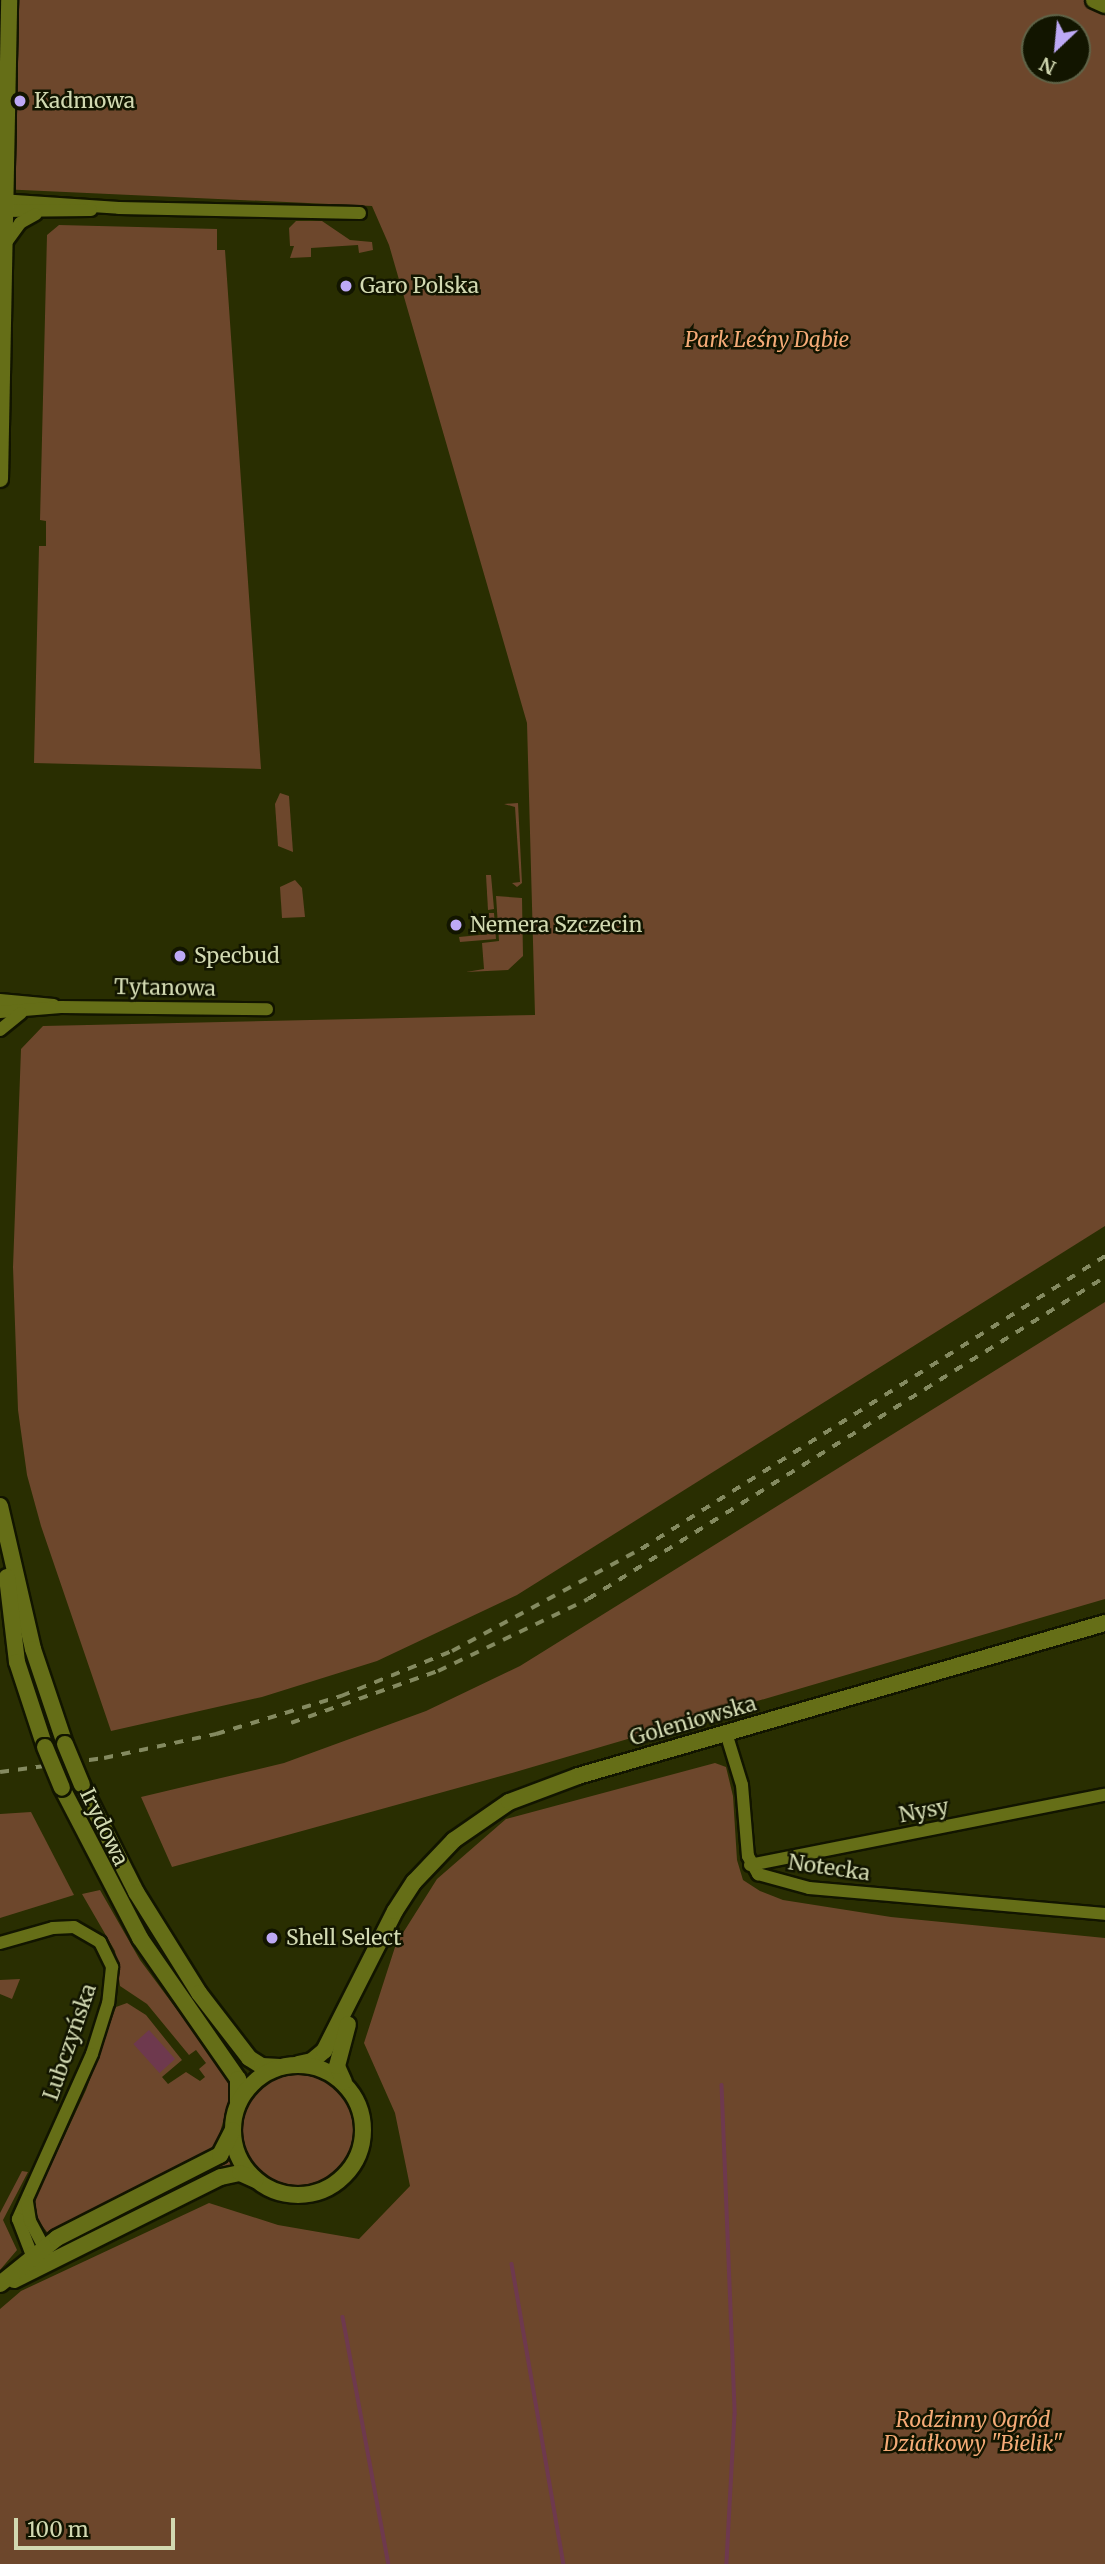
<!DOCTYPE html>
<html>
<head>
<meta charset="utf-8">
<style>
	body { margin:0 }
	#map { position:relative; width:1105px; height:2564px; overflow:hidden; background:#292e01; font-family:Merriweather,serif }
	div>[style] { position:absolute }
	.green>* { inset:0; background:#6d472c }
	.round { border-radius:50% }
	.water>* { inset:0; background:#6e394e; transform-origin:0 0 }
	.stream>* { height:3.5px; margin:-1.75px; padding:0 1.75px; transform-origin:1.75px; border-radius:1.75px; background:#6e394e }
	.roads { filter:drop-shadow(2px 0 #121500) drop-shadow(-2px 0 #121500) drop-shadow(0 2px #121500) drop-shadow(0 -2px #121500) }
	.minor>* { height:12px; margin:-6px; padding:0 6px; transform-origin:6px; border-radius:6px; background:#656e17 }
	.tertiary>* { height:16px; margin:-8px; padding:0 8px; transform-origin:8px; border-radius:8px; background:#656e17 }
	.tertiary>.ring { margin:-8px; padding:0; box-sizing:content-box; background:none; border:16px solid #656e17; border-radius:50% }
	.rail>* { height:3.5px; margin-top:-1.75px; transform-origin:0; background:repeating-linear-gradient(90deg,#848a60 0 9px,transparent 0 18px) }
	.bridges { filter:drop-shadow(2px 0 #121500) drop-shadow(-2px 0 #121500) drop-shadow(0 2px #121500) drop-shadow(0 -2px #121500) }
	.tertiary-bridge>* { height:16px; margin:-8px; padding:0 8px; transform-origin:8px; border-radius:8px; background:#656e17 }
	.dots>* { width:19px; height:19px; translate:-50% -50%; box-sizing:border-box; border:4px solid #121500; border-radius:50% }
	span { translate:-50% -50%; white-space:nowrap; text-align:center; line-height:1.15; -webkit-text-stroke:5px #121500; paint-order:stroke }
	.poi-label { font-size:21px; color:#d2d9b1 }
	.left { translate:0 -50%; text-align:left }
	.park-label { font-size:21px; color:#f5ab77; font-style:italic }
	.street-label { font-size:21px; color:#d2d9b1 }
	.north { position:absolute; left:1021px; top:14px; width:70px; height:70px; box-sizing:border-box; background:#121500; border:2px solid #5f6347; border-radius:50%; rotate:206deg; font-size:19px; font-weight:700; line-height:28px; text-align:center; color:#d2d9b1 }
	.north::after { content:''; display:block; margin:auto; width:24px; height:32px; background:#bda9f5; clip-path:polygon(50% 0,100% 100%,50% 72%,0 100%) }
	.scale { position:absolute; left:14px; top:2518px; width:161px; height:32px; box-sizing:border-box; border:4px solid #d2d9b1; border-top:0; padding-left:9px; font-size:21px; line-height:24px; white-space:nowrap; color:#d2d9b1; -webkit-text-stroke:5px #121500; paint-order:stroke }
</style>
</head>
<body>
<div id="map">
	<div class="green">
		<i style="clip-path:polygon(evenodd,0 0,1105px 0,1105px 1226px,517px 1595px,377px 1661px,262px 1697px,111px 1731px,41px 1526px,27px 1475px,18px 1410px,13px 1267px,21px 1049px,43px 1026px,535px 1015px,527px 723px,389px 245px,372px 206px,0 189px,0 0,1035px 28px,1077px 28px,1077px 70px,1035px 70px,1035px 28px)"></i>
		<i style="clip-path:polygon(296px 221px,322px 221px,350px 240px,372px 242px,373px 250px,359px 253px,358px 245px,311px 248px,311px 257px,290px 258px,294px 246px,290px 246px,289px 228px)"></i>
		<i style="clip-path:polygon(59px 225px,217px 229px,217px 250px,225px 250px,261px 769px,34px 763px,39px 546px,46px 546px,46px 521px,40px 520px,47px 235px)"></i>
		<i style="clip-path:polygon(280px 793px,289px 796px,293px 852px,278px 846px,275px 804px)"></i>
		<i style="clip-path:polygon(518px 803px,522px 883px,517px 887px,512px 883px,520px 882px,515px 807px,504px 804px)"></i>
		<i style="clip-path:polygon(486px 875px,491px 875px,494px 909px,488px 910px)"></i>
		<i style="clip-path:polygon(295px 880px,302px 888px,305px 917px,282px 918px,280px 887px)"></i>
		<i style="clip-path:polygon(496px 896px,522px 898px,523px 956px,508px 970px,466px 972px,484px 969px,482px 943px,499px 941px)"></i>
		<i style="clip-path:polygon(489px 913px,494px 913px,496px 939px,460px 942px,459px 937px,490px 934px)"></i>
		<i style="clip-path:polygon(1105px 1302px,1105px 1599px,512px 1773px,172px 1867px,141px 1797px,284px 1763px,426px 1711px,520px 1666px)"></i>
		<i style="clip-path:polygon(715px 1763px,726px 1767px,733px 1796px,737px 1860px,743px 1880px,760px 1891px,783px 1900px,891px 1917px,1105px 1938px,1105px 2564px,0 2564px,0 2309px,21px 2291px,209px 2203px,278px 2225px,359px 2239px,410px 2186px,395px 2113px,364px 2043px,396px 1944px,437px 1879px,506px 1819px)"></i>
		<i style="clip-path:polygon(31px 1812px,74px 1895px,0 1918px,0 1814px)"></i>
		<i style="clip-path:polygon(100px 1890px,140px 1960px,227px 2077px,230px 2097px,215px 2150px,56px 2233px,47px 2232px,34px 2215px,36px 2197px,86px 2090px,116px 2007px,127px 2003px,146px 2015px,182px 2060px,162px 2077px,168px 2084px,186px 2072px,200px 2081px,205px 2077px,199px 2069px,206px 2063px,196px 2050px,189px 2055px,147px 2004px,120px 1986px,115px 1951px,82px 1894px)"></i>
		<i style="clip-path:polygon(20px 1979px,12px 1999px,0 1994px,0 1980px)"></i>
		<i class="round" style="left:241px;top:2074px;width:114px;height:114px"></i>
		<i style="clip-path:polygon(229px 2156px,233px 2166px,156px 2200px,96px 2233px,52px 2249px)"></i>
		<i style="clip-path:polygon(22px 2171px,28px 2172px,3px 2220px,17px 2250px,0 2270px,0 2213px)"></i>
	</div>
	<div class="water">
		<i style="left:149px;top:2030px;width:39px;height:21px;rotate:48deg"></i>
	</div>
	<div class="stream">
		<i style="left:722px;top:2085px;width:329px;rotate:87.7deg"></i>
		<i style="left:735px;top:2414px;width:150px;rotate:93.1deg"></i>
		<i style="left:512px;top:2264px;width:304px;rotate:80.2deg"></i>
		<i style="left:343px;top:2317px;width:251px;rotate:79.5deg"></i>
	</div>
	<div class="roads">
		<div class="minor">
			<i style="left:0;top:200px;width:119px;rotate:3.8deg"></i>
			<i style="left:119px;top:208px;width:241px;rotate:1.2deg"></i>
			<i style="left:0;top:211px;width:91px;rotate:-0.6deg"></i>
			<i style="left:5px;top:244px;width:26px;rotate:-54deg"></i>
			<i style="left:20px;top:223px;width:18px;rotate:-29deg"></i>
			<i style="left:0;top:1000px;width:54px;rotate:5.3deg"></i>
			<i style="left:0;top:1012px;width:61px;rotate:-4.7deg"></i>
			<i style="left:61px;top:1007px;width:206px;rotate:0.6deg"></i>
			<i style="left:0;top:1030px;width:27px;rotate:-39deg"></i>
			<i style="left:726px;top:1733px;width:54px;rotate:72.9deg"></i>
			<i style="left:742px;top:1785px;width:71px;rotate:85.2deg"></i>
			<i style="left:748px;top:1856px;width:21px;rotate:61deg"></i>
			<i style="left:758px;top:1874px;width:53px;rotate:15.4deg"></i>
			<i style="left:809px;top:1888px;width:297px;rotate:5deg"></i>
			<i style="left:750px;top:1865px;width:362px;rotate:-11.2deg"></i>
			<i style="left:0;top:1943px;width:55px;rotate:-15.8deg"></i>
			<i style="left:53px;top:1928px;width:21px;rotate:-3deg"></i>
			<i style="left:74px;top:1927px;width:30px;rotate:30deg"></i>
			<i style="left:100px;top:1942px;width:28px;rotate:64deg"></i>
			<i style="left:112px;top:1967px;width:36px;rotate:96deg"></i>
			<i style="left:108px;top:2003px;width:53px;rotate:107.4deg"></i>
			<i style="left:92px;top:2054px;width:181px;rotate:114.2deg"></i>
			<i style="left:18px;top:2219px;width:36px;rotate:69deg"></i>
			<i style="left:31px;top:2253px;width:17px;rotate:33deg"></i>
			<i style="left:45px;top:2262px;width:11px;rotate:-85deg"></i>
			<i style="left:46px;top:2251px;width:34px;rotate:-118deg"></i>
			<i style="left:30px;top:2221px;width:20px;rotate:-99deg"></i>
		</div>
		<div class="tertiary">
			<i style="left:1094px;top:0;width:12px;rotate:24deg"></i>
			<i style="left:0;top:479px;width:479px;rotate:-88.9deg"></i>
			<i style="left:0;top:1506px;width:147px;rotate:77deg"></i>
			<i style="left:33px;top:1649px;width:100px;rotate:71.4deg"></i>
			<i style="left:7px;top:1577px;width:86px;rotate:83.3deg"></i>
			<i style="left:17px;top:1662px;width:89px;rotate:71.8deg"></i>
			<i style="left:82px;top:1785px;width:120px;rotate:63.2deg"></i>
			<i style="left:136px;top:1892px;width:119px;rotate:58deg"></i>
			<i style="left:199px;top:1993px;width:82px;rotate:52.4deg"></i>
			<i style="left:249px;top:2058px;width:15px;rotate:32deg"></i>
			<i style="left:262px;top:2066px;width:18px;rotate:3deg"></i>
			<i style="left:62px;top:1788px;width:169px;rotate:62.5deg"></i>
			<i style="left:140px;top:1938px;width:172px;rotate:55.2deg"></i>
			<i style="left:238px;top:2079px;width:23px;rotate:90deg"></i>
			<i style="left:298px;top:2064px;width:14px;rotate:-12deg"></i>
			<i style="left:312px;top:2061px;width:16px;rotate:-40deg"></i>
			<i style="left:324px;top:2051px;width:157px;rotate:-63.1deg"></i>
			<i style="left:395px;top:1911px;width:35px;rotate:-57deg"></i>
			<i style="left:414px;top:1882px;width:58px;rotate:-46.4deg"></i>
			<i style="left:454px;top:1840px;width:67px;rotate:-34.6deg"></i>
			<i style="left:509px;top:1802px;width:74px;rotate:-20.6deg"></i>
			<i style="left:578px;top:1776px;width:549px;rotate:-16.19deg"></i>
			<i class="ring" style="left:233px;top:2065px;width:114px;height:114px"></i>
			<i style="left:344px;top:2082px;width:17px;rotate:-114deg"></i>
			<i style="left:337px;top:2066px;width:43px;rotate:-75.3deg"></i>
			<i style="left:14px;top:2280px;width:231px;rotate:-26.5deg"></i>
			<i style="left:221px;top:2177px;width:19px;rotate:-12deg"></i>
			<i style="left:240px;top:2173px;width:17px;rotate:24deg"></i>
			<i style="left:0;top:2284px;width:73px;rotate:-38.9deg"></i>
			<i style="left:57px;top:2238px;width:183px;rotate:-27deg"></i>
			<i style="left:220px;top:2155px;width:28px;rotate:-63deg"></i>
		</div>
	</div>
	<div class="rail">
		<i style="left:291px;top:1723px;width:156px;rotate:-19.5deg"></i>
		<i style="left:438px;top:1671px;width:166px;rotate:-25.6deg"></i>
		<i style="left:588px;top:1599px;width:609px;rotate:-31.92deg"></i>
		<i style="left:0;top:1772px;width:105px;rotate:-7.7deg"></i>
		<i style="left:104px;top:1758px;width:115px;rotate:-12.1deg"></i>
		<i style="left:216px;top:1734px;width:131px;rotate:-16.9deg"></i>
		<i style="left:341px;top:1696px;width:120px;rotate:-22.1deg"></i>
		<i style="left:452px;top:1651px;width:215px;rotate:-28.4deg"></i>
		<i style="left:641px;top:1549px;width:549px;rotate:-32.27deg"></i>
	</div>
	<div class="bridges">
		<div class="tertiary-bridge">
			<i style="left:65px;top:1744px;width:44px;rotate:67.5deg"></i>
			<i style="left:45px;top:1747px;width:44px;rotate:67.5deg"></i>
		</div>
	</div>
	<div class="dots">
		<i style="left:20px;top:101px;background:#bda9f5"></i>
		<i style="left:346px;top:286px;background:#bda9f5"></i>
		<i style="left:456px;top:925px;background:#bda9f5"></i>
		<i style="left:180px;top:956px;background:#bda9f5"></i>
		<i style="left:272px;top:1938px;background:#bda9f5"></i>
	</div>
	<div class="poi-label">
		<span class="left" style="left:34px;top:101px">Kadmowa</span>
		<span class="left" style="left:360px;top:286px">Garo Polska</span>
		<span class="left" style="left:470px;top:925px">Nemera Szczecin</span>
		<span class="left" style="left:194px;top:956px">Specbud</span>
		<span class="left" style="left:286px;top:1938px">Shell Select</span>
	</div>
	<div class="park-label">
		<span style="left:767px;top:340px">Park Leśny Dąbie</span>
		<span style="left:973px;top:2432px">Rodzinny Ogród<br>Działkowy "Bielik"</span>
	</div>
	<div class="street-label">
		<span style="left:165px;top:988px;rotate:1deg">Tytanowa</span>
		<span style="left:693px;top:1721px;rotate:-16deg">Goleniowska</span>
		<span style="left:924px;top:1811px;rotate:-11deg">Nysy</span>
		<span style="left:104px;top:1827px;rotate:64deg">Irydowa</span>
		<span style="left:829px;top:1868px;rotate:8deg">Notecka</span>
		<span style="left:70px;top:2042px;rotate:-71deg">Lubczyńska</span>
	</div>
	<div class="north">N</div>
	<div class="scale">100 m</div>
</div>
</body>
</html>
